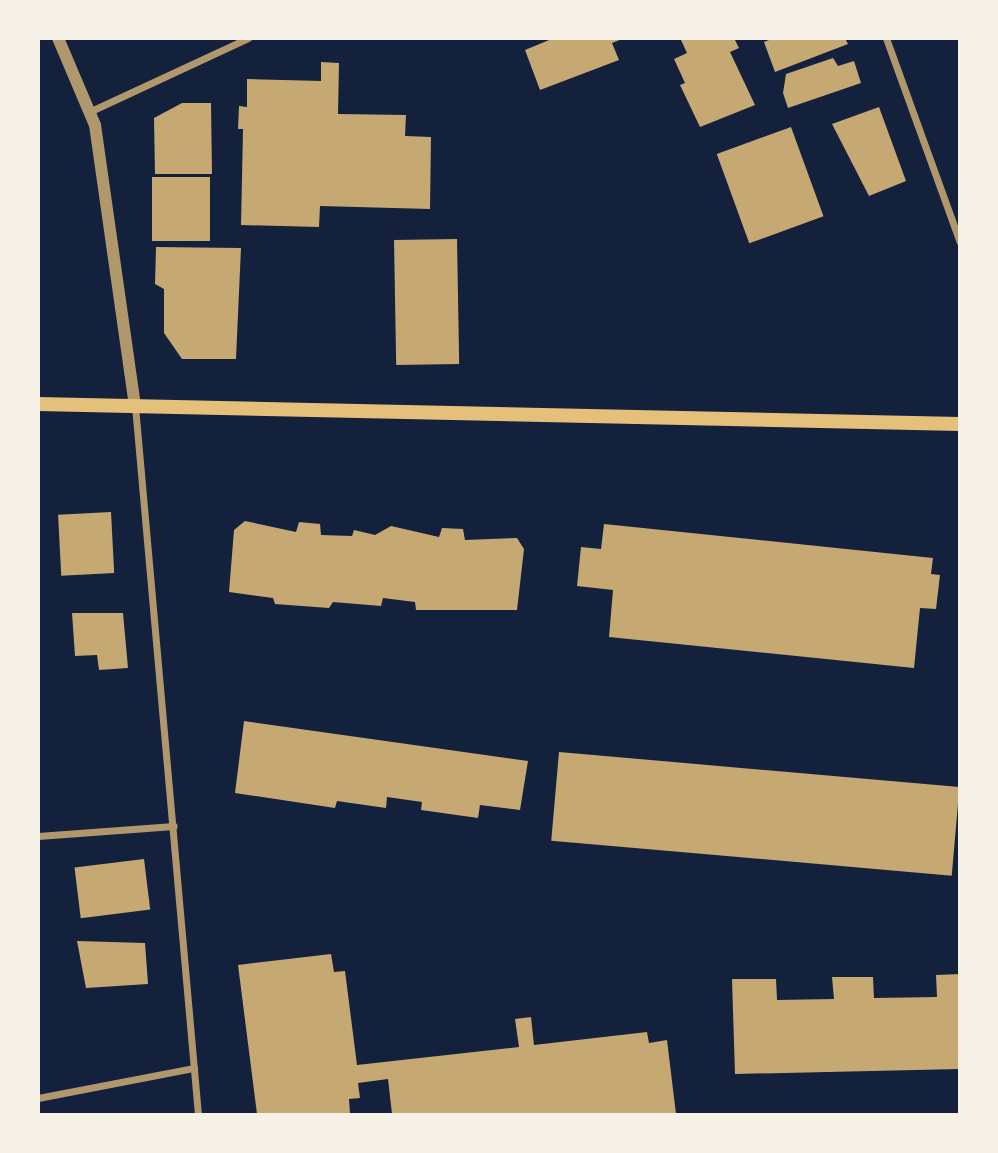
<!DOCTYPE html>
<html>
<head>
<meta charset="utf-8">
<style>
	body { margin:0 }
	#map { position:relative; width:998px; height:1153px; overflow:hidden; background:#14213d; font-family:Arial,sans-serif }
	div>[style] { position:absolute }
	.building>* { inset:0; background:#c6a872; transform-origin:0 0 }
	.minor>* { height:7px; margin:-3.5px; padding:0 3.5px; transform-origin:3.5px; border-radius:3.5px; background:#b1986c }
	.tertiary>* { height:12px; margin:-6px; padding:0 6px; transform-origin:6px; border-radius:6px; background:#b1986c }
	.secondary>* { height:14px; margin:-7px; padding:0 7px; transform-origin:7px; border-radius:7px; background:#e5c07b }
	span { translate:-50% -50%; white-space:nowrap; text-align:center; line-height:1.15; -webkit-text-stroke:5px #f6f1e7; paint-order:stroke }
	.frame { position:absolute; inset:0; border:40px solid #f6f1e7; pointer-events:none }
</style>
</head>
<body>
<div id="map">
	<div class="building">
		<i style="clip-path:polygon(554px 38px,622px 38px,622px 39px,612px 43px,619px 60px,540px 90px,525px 50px)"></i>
		<i style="clip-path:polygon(680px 38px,734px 38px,739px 48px,730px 52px,755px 105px,700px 127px,680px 85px,685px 83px,674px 59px,687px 53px)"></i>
		<i style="clip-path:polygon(774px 38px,845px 38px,848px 44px,775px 72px,764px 42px)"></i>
		<i style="clip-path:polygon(833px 58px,838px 66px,854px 61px,861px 83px,788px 108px,783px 93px,786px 74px)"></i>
		<i style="clip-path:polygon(321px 62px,339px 63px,338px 114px,406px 115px,405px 136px,431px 137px,430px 209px,320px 206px,319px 227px,241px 225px,243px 129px,238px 129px,239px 106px,247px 107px,247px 79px,321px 81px)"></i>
		<i style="clip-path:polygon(182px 103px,211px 103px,212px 174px,155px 174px,154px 118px)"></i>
		<i style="clip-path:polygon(879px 107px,906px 181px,869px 196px,832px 124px)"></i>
		<i style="left:791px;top:127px;width:95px;height:79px;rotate:70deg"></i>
		<i style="left:152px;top:177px;width:58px;height:64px"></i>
		<i style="left:457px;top:239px;width:125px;height:63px;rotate:89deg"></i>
		<i style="clip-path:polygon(156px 247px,241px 248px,236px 359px,182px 359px,164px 333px,164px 289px,155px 284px)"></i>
		<i style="left:111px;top:512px;width:61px;height:53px;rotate:87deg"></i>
		<i style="clip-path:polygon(245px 521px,296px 532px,299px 522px,320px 524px,321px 535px,352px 536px,354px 530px,375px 535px,391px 526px,439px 537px,442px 528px,463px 529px,465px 540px,517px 538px,524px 549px,517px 610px,416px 610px,415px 602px,383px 598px,381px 606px,333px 602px,329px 608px,275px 604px,273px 598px,229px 592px,234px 530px)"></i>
		<i style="clip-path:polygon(604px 524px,933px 558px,931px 574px,940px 575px,936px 609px,920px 608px,914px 668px,609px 637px,613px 590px,577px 586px,581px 547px,601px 549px)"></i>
		<i style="clip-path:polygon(72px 613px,123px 613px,128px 668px,99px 670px,97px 655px,75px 656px)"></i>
		<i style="clip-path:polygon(244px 721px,528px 761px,520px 810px,480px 805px,478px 818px,421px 810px,422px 802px,387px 797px,386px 808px,337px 801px,335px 808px,235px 793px)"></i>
		<i style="left:559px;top:752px;width:402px;height:89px;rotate:5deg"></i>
		<i style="left:144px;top:859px;width:51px;height:70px;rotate:83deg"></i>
		<i style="clip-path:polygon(77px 941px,145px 943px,148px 984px,86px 988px)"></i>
		<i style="clip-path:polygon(331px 954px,334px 972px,345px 971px,357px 1065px,519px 1047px,515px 1019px,531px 1017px,534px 1045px,647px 1032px,649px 1043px,667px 1040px,676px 1114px,392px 1114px,388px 1079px,358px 1083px,360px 1098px,349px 1099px,350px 1114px,257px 1114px,238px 965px)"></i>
		<i style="clip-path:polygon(960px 974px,960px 1069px,735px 1074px,732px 979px,776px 979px,777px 1000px,834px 999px,832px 977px,873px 977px,874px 998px,937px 997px,936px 975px)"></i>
	</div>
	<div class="minor">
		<i style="left:886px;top:38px;width:217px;rotate:70.1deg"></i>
		<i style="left:91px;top:111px;width:173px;rotate:-24.9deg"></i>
		<i style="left:135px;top:406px;width:711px;rotate:84.92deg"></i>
		<i style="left:38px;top:836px;width:136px;rotate:-4.2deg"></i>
		<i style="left:38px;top:1098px;width:159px;rotate:-10.9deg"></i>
	</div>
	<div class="tertiary">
		<i style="left:58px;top:38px;width:95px;rotate:67deg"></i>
		<i style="left:95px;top:125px;width:284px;rotate:81.9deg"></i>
	</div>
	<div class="secondary">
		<i style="left:38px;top:404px;width:922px;rotate:1.24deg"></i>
	</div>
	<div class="frame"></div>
</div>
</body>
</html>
